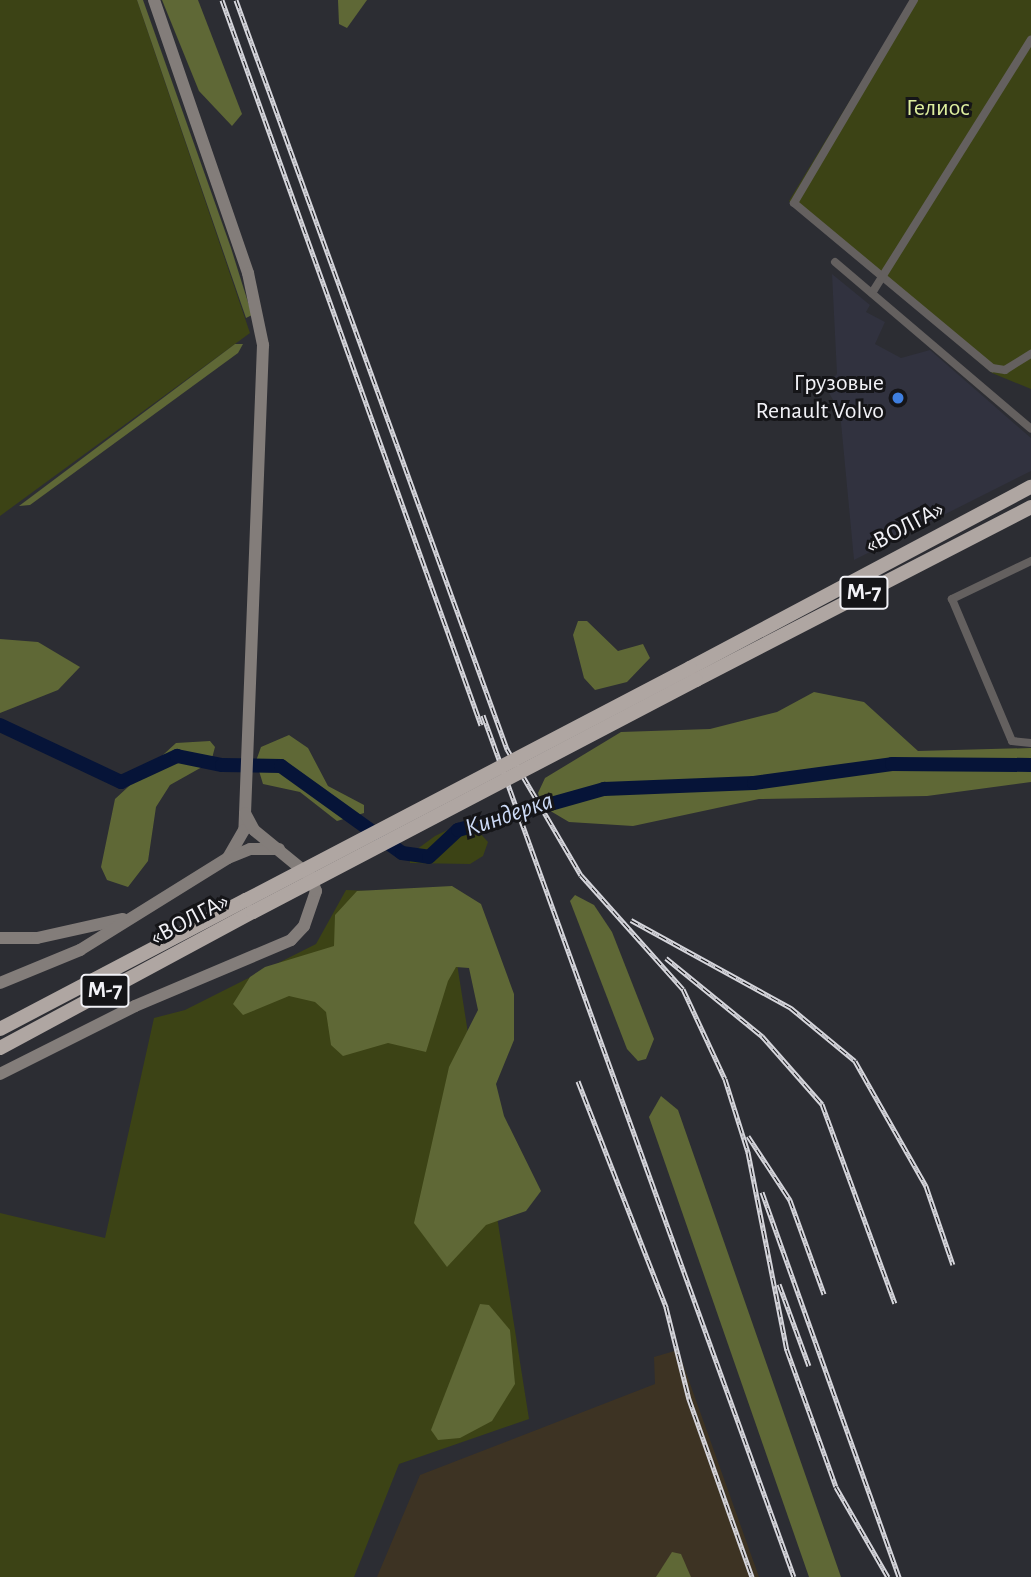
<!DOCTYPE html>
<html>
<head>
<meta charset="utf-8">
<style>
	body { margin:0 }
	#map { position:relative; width:1031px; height:1577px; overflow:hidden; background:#2c2d33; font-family:"Alegreya Sans",sans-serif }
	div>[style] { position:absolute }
	.built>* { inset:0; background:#31323f }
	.industrial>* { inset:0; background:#3d3323 }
	.green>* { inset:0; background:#3c4315 }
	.forest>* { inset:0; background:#5f6836 }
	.river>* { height:14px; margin:-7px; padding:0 7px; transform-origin:7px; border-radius:7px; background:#061438 }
	.street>* { height:8px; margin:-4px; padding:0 4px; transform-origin:4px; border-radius:4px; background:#64605f }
	.secondary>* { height:12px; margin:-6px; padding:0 6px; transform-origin:6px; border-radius:6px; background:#837d7a }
	.highway>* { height:14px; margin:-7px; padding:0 7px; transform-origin:7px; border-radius:7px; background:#afa6a2 }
	.rail>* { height:5px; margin-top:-2.5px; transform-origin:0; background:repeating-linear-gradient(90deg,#151518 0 8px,#d6d6dc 0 16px); box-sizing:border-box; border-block:2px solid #d6d6dc }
	.highway-bridge>* { height:14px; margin:-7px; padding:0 7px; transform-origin:7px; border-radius:7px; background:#afa6a2 }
	.dots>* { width:19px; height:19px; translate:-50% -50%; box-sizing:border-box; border:4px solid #151518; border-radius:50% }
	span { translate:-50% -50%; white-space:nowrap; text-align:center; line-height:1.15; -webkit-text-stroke:6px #151518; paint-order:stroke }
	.shield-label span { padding:2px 5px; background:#151518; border:2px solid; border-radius:5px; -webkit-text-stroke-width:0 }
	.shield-label { font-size:23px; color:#f2f2f7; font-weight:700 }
	.park-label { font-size:24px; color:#ddee9e }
	.poi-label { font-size:24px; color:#f2f2f7 }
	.right { translate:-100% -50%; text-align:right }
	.street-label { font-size:24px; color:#f2f2f7 }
	.water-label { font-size:26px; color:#cddbf7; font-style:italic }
</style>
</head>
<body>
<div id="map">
	<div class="built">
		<i style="clip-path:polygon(832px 274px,870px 305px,866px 312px,885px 322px,875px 344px,901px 358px,930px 350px,1031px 438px,1031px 471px,854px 560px,840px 412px,825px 386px,837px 374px)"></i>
	</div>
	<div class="industrial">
		<i style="clip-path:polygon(678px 1350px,759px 1577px,377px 1577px,420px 1475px,655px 1384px,654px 1357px)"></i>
	</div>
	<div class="green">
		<i style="clip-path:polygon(0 0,137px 0,250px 333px,0 516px)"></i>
		<i style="clip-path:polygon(911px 0,1031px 0,1031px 389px,992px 373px,789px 201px)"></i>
		<i style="clip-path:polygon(468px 820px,488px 842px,483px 856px,470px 864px,410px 863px,409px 855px,435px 836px)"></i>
		<i style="clip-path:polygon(346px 890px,446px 894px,529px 1419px,399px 1464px,354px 1577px,0 1577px,0 1213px,105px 1238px,154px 1018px,185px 1010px,316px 944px)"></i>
	</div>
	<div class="forest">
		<i style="clip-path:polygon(137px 0,143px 0,231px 248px,252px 315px,246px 318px)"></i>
		<i style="clip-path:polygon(162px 0,198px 0,242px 114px,232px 126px,199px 91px)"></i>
		<i style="clip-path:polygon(338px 0,367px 0,347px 28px,339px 24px)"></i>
		<i style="clip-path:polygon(235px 344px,243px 344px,238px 353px,30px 505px,19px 506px)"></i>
		<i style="clip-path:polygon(578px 621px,587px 621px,618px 651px,643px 644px,650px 658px,627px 682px,595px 690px,584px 678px,573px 635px)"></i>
		<i style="clip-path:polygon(0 639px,38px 642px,80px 667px,58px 690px,0 713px)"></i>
		<i style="clip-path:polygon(814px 692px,864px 702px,918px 751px,1031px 748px,1031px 782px,927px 796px,759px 799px,633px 826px,569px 822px,542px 806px,538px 793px,545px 778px,621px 732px,710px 729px,777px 712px)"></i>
		<i style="clip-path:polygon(289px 735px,308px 748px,328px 786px,364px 805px,364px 813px,337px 821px,300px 792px,263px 784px,256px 761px,261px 747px)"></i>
		<i style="clip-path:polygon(210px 741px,215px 747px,211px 762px,170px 785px,156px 807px,148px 861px,128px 887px,107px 880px,101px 867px,115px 799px,176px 743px)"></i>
		<i style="clip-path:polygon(452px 886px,481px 904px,514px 994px,514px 1040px,496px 1084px,504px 1116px,541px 1191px,526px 1211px,486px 1225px,447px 1267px,414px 1223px,449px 1067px,478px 1010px,469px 968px,456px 967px,448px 981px,426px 1052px,388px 1043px,343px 1056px,331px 1045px,326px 1012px,315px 1002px,289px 996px,243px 1015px,233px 1004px,250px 977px,265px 967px,334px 946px,335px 915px,357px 891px)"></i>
		<i style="clip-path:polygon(575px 895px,594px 905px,612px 932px,654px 1039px,646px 1059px,638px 1061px,627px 1049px,570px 901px)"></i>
		<i style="clip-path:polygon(661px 1096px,678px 1110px,841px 1577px,809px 1577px,649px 1117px)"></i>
		<i style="clip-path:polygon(480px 1304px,489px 1305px,510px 1330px,515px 1384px,492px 1421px,460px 1438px,438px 1440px,431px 1430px)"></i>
		<i style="clip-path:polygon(672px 1552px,681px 1554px,691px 1577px,656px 1577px)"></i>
	</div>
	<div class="river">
		<i style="left:0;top:725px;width:134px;rotate:25.2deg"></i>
		<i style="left:121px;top:782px;width:62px;rotate:-24.9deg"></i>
		<i style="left:177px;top:756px;width:46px;rotate:11.3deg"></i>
		<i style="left:222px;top:765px;width:59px;rotate:1deg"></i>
		<i style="left:281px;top:766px;width:149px;rotate:35.7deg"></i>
		<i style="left:402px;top:853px;width:27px;rotate:8deg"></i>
		<i style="left:429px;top:857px;width:40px;rotate:-43deg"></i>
		<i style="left:458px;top:830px;width:152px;rotate:-15.7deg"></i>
		<i style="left:604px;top:789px;width:150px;rotate:-2.3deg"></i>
		<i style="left:754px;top:783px;width:139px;rotate:-7.8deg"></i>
		<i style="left:892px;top:764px;width:139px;rotate:0.4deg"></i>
	</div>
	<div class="street">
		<i style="left:914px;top:0;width:236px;rotate:120.6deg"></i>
		<i style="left:794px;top:203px;width:258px;rotate:39.8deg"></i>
		<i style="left:992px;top:368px;width:13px;rotate:9deg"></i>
		<i style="left:1005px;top:370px;width:31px;rotate:-32deg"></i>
		<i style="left:835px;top:262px;width:257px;rotate:40.4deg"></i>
		<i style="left:872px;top:293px;width:299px;rotate:-57.9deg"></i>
		<i style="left:1031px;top:561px;width:88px;rotate:154.3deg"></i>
		<i style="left:952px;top:599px;width:154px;rotate:67.1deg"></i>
		<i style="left:1012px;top:741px;width:19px;rotate:6deg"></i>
	</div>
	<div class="secondary">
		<i style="left:154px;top:0;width:289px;rotate:71deg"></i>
		<i style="left:248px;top:273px;width:74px;rotate:78.2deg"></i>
		<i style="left:263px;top:345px;width:485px;rotate:92.2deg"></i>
		<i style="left:244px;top:830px;width:32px;rotate:120deg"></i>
		<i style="left:0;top:938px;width:37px"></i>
		<i style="left:37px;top:938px;width:88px;rotate:-12.5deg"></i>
		<i style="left:0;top:983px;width:87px;rotate:-22.4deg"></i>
		<i style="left:80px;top:950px;width:174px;rotate:-31.9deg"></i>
		<i style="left:228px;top:858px;width:24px;rotate:-22deg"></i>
		<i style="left:250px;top:849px;width:29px"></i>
		<i style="left:0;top:1074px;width:151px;rotate:-26.7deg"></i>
		<i style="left:135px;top:1006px;width:169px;rotate:-22.9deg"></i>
		<i style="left:291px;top:940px;width:19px;rotate:-47deg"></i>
		<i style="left:304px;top:926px;width:37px;rotate:-71deg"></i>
		<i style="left:316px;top:891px;width:16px;rotate:-112deg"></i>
		<i style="left:310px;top:876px;width:72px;rotate:-140.6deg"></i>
		<i style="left:254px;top:830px;width:19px;rotate:-118deg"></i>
	</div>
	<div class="highway">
		<i style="left:690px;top:668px;width:386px;rotate:-28deg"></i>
		<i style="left:696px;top:680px;width:377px;rotate:-27.3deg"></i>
		<i style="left:0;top:1029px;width:278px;rotate:-27.7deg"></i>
		<i style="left:0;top:1048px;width:287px;rotate:-28.3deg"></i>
	</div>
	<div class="rail">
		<i style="left:222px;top:0;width:770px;rotate:70.34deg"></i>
		<i style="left:236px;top:0;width:797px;rotate:70.11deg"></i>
		<i style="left:507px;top:749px;width:146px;rotate:59.6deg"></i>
		<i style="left:581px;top:875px;width:153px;rotate:48.2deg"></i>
		<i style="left:683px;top:989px;width:99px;rotate:65deg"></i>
		<i style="left:725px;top:1079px;width:77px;rotate:72.5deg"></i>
		<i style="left:748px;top:1152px;width:202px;rotate:78.9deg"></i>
		<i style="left:787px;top:1350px;width:145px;rotate:70.3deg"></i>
		<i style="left:836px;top:1487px;width:104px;rotate:60deg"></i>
		<i style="left:483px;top:715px;width:916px;rotate:70.16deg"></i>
		<i style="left:631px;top:920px;width:183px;rotate:28.8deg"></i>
		<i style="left:791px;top:1008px;width:83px;rotate:39.6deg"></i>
		<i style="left:855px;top:1061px;width:144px;rotate:60.4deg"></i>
		<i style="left:926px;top:1186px;width:83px;rotate:71.1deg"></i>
		<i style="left:666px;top:958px;width:124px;rotate:39.1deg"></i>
		<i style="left:762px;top:1036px;width:91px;rotate:48.6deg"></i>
		<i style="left:822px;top:1104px;width:212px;rotate:69.9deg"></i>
		<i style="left:578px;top:1081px;width:243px;rotate:68.7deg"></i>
		<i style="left:666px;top:1307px;width:95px;rotate:76deg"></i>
		<i style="left:689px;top:1399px;width:189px;rotate:70.5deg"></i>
		<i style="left:748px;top:1136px;width:77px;rotate:56.7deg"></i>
		<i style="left:790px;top:1200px;width:100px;rotate:70.1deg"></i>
		<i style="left:762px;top:1192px;width:409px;rotate:70.4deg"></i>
		<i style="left:779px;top:1284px;width:87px;rotate:69.9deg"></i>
	</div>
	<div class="highway-bridge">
		<i style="left:246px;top:900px;width:501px;rotate:-27.59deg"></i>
		<i style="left:253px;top:912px;width:500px;rotate:-27.64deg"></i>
	</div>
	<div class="dots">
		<i style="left:898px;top:398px;background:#3f7fe0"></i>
	</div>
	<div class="shield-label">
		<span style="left:864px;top:593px">М-7</span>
		<span style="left:105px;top:991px">М-7</span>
	</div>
	<div class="park-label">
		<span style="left:938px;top:109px">Гелиос</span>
	</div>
	<div class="poi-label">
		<span class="right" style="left:884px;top:398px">Грузовые<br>Renault Volvo</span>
	</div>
	<div class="street-label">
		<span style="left:905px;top:528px;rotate:-28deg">«ВОЛГА»</span>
		<span style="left:190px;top:920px;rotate:-28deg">«ВОЛГА»</span>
	</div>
	<div class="water-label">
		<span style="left:509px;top:815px;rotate:-19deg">Киндерка</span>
	</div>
</div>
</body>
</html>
